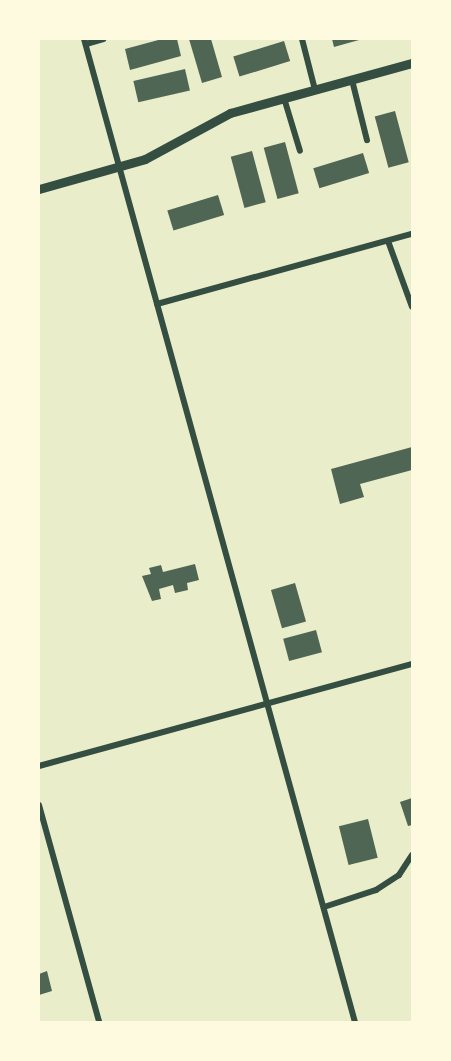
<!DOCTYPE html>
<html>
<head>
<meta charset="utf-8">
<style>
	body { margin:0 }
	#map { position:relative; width:451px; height:1061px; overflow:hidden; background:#e9edc9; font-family:"DM Sans",sans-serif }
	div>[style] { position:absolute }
	.building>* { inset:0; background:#4f6655; transform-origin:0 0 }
	.minor>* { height:6px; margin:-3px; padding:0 3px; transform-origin:3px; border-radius:3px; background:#344e41 }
	.tertiary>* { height:9px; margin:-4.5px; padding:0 4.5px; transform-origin:4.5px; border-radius:4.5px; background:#344e41 }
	span { translate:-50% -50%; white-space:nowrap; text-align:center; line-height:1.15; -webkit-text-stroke:4.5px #fefae0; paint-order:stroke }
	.frame { position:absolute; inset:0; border:40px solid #fefae0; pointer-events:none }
</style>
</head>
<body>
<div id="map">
	<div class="building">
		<i style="clip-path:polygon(162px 39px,177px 39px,181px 56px,130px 70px,125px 49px)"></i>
		<i style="clip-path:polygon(189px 39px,211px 39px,222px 77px,202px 83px)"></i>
		<i style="clip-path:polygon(332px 39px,359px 39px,359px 40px,334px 47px)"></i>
		<i style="left:284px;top:41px;width:21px;height:53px;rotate:73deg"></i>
		<i style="left:185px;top:69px;width:22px;height:53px;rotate:77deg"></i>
		<i style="left:395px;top:111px;width:53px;height:21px;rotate:75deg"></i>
		<i style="left:285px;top:142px;width:53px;height:22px;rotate:75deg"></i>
		<i style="left:252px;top:151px;width:53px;height:22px;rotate:75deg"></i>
		<i style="left:363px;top:153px;width:21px;height:52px;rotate:73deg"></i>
		<i style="left:218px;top:195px;width:21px;height:53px;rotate:73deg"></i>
		<i style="clip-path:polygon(412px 447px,412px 470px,360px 484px,364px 497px,340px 504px,331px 469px)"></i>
		<i style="clip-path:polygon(195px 564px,199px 580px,187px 583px,188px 590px,175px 593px,173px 585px,159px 589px,161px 599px,152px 601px,142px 576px,151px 574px,149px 568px,161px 565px,163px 572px)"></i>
		<i style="left:295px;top:583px;width:40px;height:25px;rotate:74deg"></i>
		<i style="left:316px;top:630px;width:23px;height:34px;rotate:75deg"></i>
		<i style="clip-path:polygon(412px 798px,412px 825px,408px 826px,400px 802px)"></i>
		<i style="left:368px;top:819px;width:40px;height:30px;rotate:76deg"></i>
		<i style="clip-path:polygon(47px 971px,52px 991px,39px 995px,39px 974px)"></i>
	</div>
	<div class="minor">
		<i style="left:84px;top:39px;width:1020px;rotate:74.59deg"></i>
		<i style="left:302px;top:39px;width:53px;rotate:75.7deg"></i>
		<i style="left:86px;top:44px;width:18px;rotate:-16deg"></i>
		<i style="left:352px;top:80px;width:62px;rotate:76deg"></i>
		<i style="left:284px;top:98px;width:55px;rotate:73.2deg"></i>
		<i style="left:388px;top:241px;width:70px;rotate:70deg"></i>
		<i style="left:157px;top:304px;width:264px;rotate:-15.4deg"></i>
		<i style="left:39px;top:766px;width:387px;rotate:-15.3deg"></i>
		<i style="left:39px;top:805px;width:225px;rotate:74.5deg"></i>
		<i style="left:324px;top:907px;width:55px;rotate:-18.1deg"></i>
		<i style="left:376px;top:890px;width:27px;rotate:-33deg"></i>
		<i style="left:399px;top:875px;width:24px;rotate:-57deg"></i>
	</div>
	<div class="tertiary">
		<i style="left:39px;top:189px;width:110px;rotate:-15.8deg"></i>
		<i style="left:145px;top:159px;width:97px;rotate:-28.4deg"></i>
		<i style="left:230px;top:113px;width:189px;rotate:-15.4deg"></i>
	</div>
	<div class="frame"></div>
</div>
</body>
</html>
